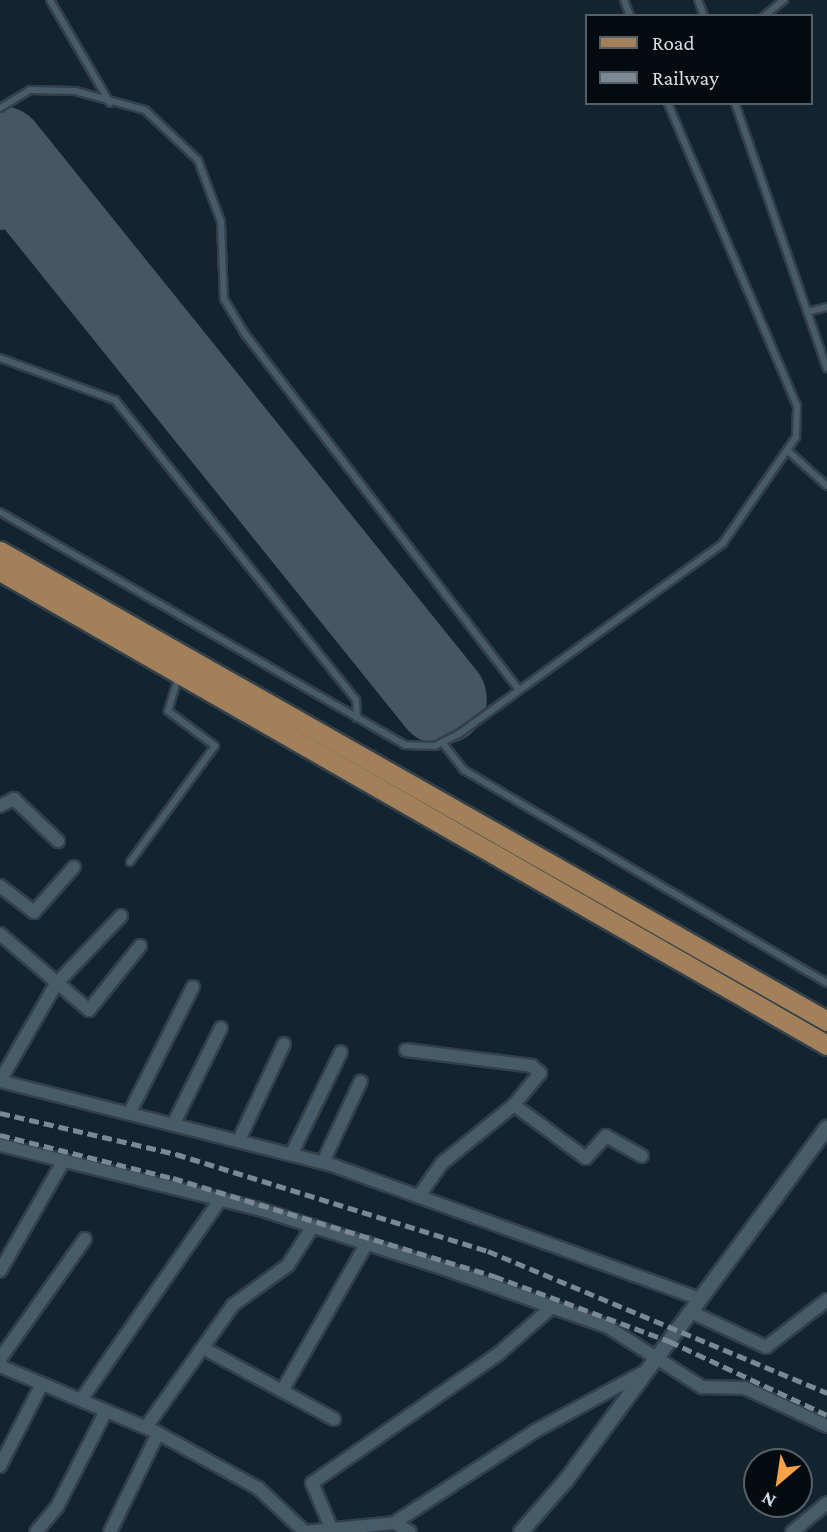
<!DOCTYPE html>
<html>
<head>
<meta charset="utf-8">
<style>
	body { margin:0 }
	#map { position:relative; width:827px; height:1532px; overflow:hidden; background:#112430; font-family:"Crimson Pro",serif }
	div>[style] { position:absolute }
	.taxiway>* { height:37px; margin:-18.5px; padding:0 18.5px; transform-origin:18.5px; border-radius:18.5px; background:#465662 }
	.runway>* { height:91px; margin:-45.5px; padding:0 45.5px; transform-origin:45.5px; border-radius:45.5px; background:#465662 }
	.roads { filter:drop-shadow(2px 0 #333f49) drop-shadow(-2px 0 #333f49) drop-shadow(0 2px #333f49) drop-shadow(0 -2px #333f49) }
	.service>* { height:6px; margin:-3px; padding:0 3px; transform-origin:3px; border-radius:3px; background:#475b69 }
	.minor>* { height:12px; margin:-6px; padding:0 6px; transform-origin:6px; border-radius:6px; background:#475b69 }
	.tertiary>* { height:14px; margin:-7px; padding:0 7px; transform-origin:7px; border-radius:7px; background:#475b69 }
	.primary>* { height:19px; margin:-9.5px; padding:0 9.5px; transform-origin:9.5px; border-radius:9.5px; background:#a28059 }
	.rail>* { height:4.5px; margin-top:-2.25px; transform-origin:0; background:repeating-linear-gradient(90deg,#7a8993 0 10px,transparent 0 15px) }
	span { translate:-50% -50%; white-space:nowrap; text-align:center; line-height:1.15; -webkit-text-stroke:5px #050c11; paint-order:stroke }
	.legend { position:absolute; left:585px; top:14px; width:228px; height:91px; box-sizing:border-box; background:#050c11; border:2px solid #576066; margin:0; padding:9px 12px; list-style:none; font-size:21px; color:#d3dee6 }
	.legend li { display:flex; align-items:center; gap:14px; height:35px }
	.legend b { width:35px; border:2px solid #576066 }
	.north { position:absolute; left:743px; top:1448px; width:70px; height:70px; box-sizing:border-box; background:#050c11; border:2px solid #576066; border-radius:50%; rotate:209deg; font-size:19px; font-weight:700; line-height:28px; text-align:center; color:#d3dee6 }
	.north::after { content:''; display:block; margin:auto; width:24px; height:32px; background:#f6a246; clip-path:polygon(50% 0,100% 100%,50% 72%,0 100%) }
</style>
</head>
<body>
<div id="map">
	<div class="taxiway">
		<i style="left:0;top:211px;width:37px;rotate:-41deg"></i>
	</div>
	<div class="runway">
		<i style="left:0;top:151px;width:703px;rotate:51.17deg"></i>
	</div>
	<div class="roads">
		<div class="service">
			<i style="left:50px;top:0;width:119px;rotate:59.8deg"></i>
			<i style="left:624px;top:0;width:17px;rotate:69deg"></i>
			<i style="left:698px;top:0;width:17px;rotate:69deg"></i>
			<i style="left:764px;top:16px;width:26px;rotate:-39deg"></i>
			<i style="left:735px;top:103px;width:281px;rotate:70.9deg"></i>
			<i style="left:0;top:108px;width:35px;rotate:-31deg"></i>
			<i style="left:30px;top:90px;width:45px;rotate:1.3deg"></i>
			<i style="left:75px;top:91px;width:73px;rotate:15.2deg"></i>
			<i style="left:145px;top:110px;width:73px;rotate:43.3deg"></i>
			<i style="left:198px;top:160px;width:66px;rotate:69.6deg"></i>
			<i style="left:221px;top:222px;width:77px;rotate:87.8deg"></i>
			<i style="left:224px;top:299px;width:41px;rotate:59deg"></i>
			<i style="left:245px;top:334px;width:449px;rotate:52.4deg"></i>
			<i style="left:807px;top:312px;width:21px;rotate:-14deg"></i>
			<i style="left:0;top:358px;width:122px;rotate:20.1deg"></i>
			<i style="left:115px;top:400px;width:385px;rotate:51.2deg"></i>
			<i style="left:356px;top:700px;width:18px;rotate:87deg"></i>
			<i style="left:787px;top:450px;width:54px;rotate:42deg"></i>
			<i style="left:0;top:512px;width:467px;rotate:29.9deg"></i>
			<i style="left:405px;top:745px;width:30px;rotate:2deg"></i>
			<i style="left:435px;top:746px;width:28px;rotate:-27deg"></i>
			<i style="left:460px;top:733px;width:324px;rotate:-35.8deg"></i>
			<i style="left:723px;top:543px;width:129px;rotate:-55.4deg"></i>
			<i style="left:796px;top:437px;width:31px;rotate:-88deg"></i>
			<i style="left:797px;top:406px;width:329px;rotate:-113.1deg"></i>
			<i style="left:442px;top:742px;width:36px;rotate:52deg"></i>
			<i style="left:464px;top:770px;width:421px;rotate:30.4deg"></i>
			<i style="left:130px;top:862px;width:144px;rotate:-53.8deg"></i>
			<i style="left:215px;top:746px;width:59px;rotate:-143.3deg"></i>
			<i style="left:168px;top:711px;width:37px;rotate:-73deg"></i>
		</div>
		<div class="minor">
			<i style="left:0;top:806px;width:16px;rotate:-27deg"></i>
			<i style="left:14px;top:799px;width:61px;rotate:43.7deg"></i>
			<i style="left:0;top:886px;width:43px;rotate:37.4deg"></i>
			<i style="left:34px;top:912px;width:60px;rotate:-48.4deg"></i>
			<i style="left:0;top:934px;width:117px;rotate:40.5deg"></i>
			<i style="left:89px;top:1010px;width:82px;rotate:-51.4deg"></i>
			<i style="left:406px;top:1050px;width:127px;rotate:7.2deg"></i>
			<i style="left:532px;top:1066px;width:11px;rotate:41deg"></i>
			<i style="left:540px;top:1073px;width:41px;rotate:129.1deg"></i>
			<i style="left:514px;top:1105px;width:92px;rotate:141.1deg"></i>
			<i style="left:442px;top:1163px;width:38px;rotate:125deg"></i>
			<i style="left:0;top:1081px;width:342px;rotate:14.2deg"></i>
			<i style="left:332px;top:1165px;width:393px;rotate:20deg"></i>
			<i style="left:0;top:1081px;width:112px;rotate:-60deg"></i>
			<i style="left:56px;top:984px;width:94px;rotate:-46.3deg"></i>
			<i style="left:514px;top:1105px;width:89px;rotate:36.4deg"></i>
			<i style="left:586px;top:1158px;width:30px;rotate:-48deg"></i>
			<i style="left:606px;top:1136px;width:41px;rotate:29.1deg"></i>
			<i style="left:130px;top:1112px;width:140px;rotate:-63.3deg"></i>
			<i style="left:174px;top:1123px;width:106px;rotate:-63.7deg"></i>
			<i style="left:239px;top:1140px;width:106px;rotate:-64.9deg"></i>
			<i style="left:0;top:1145px;width:267px;rotate:13.9deg"></i>
			<i style="left:259px;top:1209px;width:199px;rotate:17.9deg"></i>
			<i style="left:448px;top:1270px;width:170px;rotate:19.6deg"></i>
			<i style="left:608px;top:1327px;width:112px;rotate:32.6deg"></i>
			<i style="left:702px;top:1387px;width:43px;rotate:1.3deg"></i>
			<i style="left:745px;top:1388px;width:90px;rotate:24.9deg"></i>
			<i style="left:292px;top:1153px;width:112px;rotate:-64.1deg"></i>
			<i style="left:323px;top:1162px;width:89px;rotate:-64.9deg"></i>
			<i style="left:0;top:1271px;width:128px;rotate:-60deg"></i>
			<i style="left:691px;top:1312px;width:83px;rotate:25deg"></i>
			<i style="left:766px;top:1347px;width:77px;rotate:-37.6deg"></i>
			<i style="left:203px;top:1348px;width:149px;rotate:28.5deg"></i>
			<i style="left:0;top:1359px;width:147px;rotate:-54.7deg"></i>
			<i style="left:0;top:1366px;width:167px;rotate:22.9deg"></i>
			<i style="left:154px;top:1431px;width:119px;rotate:28.7deg"></i>
			<i style="left:258px;top:1488px;width:63px;rotate:43.1deg"></i>
			<i style="left:282px;top:1391px;width:171px;rotate:-60.1deg"></i>
			<i style="left:81px;top:1400px;width:244px;rotate:-55.2deg"></i>
			<i style="left:146px;top:1427px;width:150px;rotate:-54.5deg"></i>
			<i style="left:233px;top:1305px;width:68px;rotate:-36deg"></i>
			<i style="left:288px;top:1265px;width:46px;rotate:-57.3deg"></i>
			<i style="left:0;top:1466px;width:92px;rotate:-62.9deg"></i>
			<i style="left:394px;top:1523px;width:168px;rotate:-33.1deg"></i>
			<i style="left:535px;top:1431px;width:128px;rotate:-28.4deg"></i>
			<i style="left:36px;top:1532px;width:33px;rotate:-50deg"></i>
			<i style="left:57px;top:1507px;width:108px;rotate:-63deg"></i>
			<i style="left:110px;top:1532px;width:110px;rotate:-64.1deg"></i>
			<i style="left:303px;top:1532px;width:91px;rotate:-5.6deg"></i>
			<i style="left:394px;top:1523px;width:18px;rotate:29deg"></i>
			<i style="left:333px;top:1532px;width:53px;rotate:-113.2deg"></i>
			<i style="left:312px;top:1483px;width:225px;rotate:-34.7deg"></i>
			<i style="left:497px;top:1355px;width:73px;rotate:-41.1deg"></i>
			<i style="left:792px;top:1532px;width:45px;rotate:-39.6deg"></i>
		</div>
		<div class="tertiary">
			<i style="left:521px;top:1532px;width:70px;rotate:-49deg"></i>
			<i style="left:567px;top:1479px;width:437px;rotate:-53.5deg"></i>
		</div>
		<div class="primary">
			<i style="left:0;top:551px;width:951px;rotate:29.61deg"></i>
			<i style="left:0;top:571px;width:953px;rotate:29.82deg"></i>
		</div>
	</div>
	<div class="rail">
		<i style="left:0;top:1113px;width:181px;rotate:13.1deg"></i>
		<i style="left:176px;top:1154px;width:327px;rotate:17.3deg"></i>
		<i style="left:488px;top:1251px;width:368px;rotate:22.7deg"></i>
		<i style="left:0;top:1135px;width:178px;rotate:14deg"></i>
		<i style="left:173px;top:1178px;width:336px;rotate:17deg"></i>
		<i style="left:494px;top:1276px;width:187px;rotate:20.4deg"></i>
		<i style="left:669px;top:1341px;width:174px;rotate:25.1deg"></i>
	</div>
	<ul class="legend">
	<li><b style="height:9px;background:#a28059"></b>Road</li>
	<li><b style="height:9px;background:#7a8993"></b>Railway</li>
	</ul>
	<div class="north">N</div>
</div>
</body>
</html>
